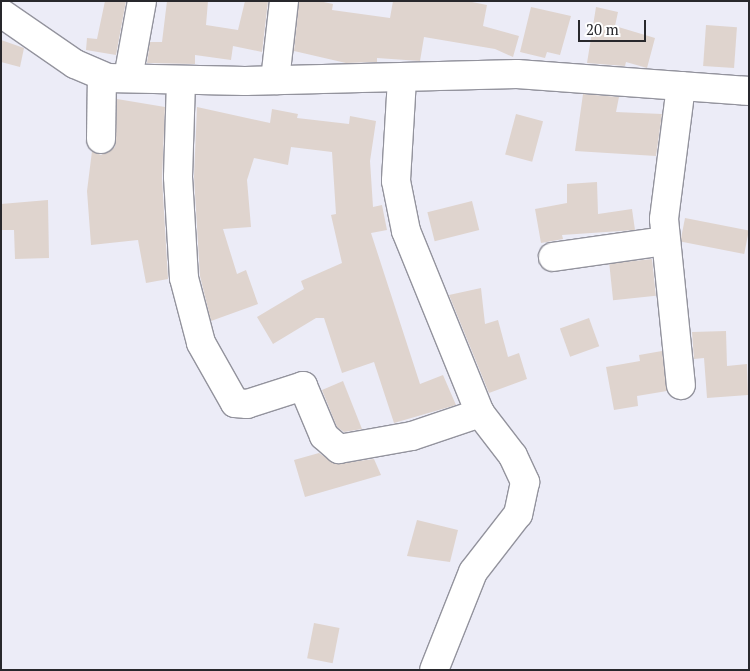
<!DOCTYPE html>
<html>
<head>
<meta charset="utf-8">
<style>
	body { margin:0 }
	#map { position:relative; width:750px; height:671px; overflow:hidden; background:#ececf7; font-family:"PT Serif",serif }
	div>[style] { position:absolute }
	.building>* { inset:0; background:#dfd4ce; transform-origin:0 0 }
	.roads { filter:drop-shadow(1px 0 #93939d) drop-shadow(-1px 0 #93939d) drop-shadow(0 1px #93939d) drop-shadow(0 -1px #93939d) }
	.minor>* { height:28px; margin:-14px; padding:0 14px; transform-origin:14px; border-radius:14px; background:#fff }
	span { translate:-50% -50%; white-space:nowrap; text-align:center; line-height:1.15; -webkit-text-stroke:4px #fff; paint-order:stroke }
	.frame { position:absolute; inset:0; border:2px solid #28282c; pointer-events:none }
	.scale { position:absolute; left:578px; top:20px; width:68px; height:22px; box-sizing:border-box; border:2px solid #28282c; border-top:0; padding-left:6px; font-size:15px; line-height:18px; white-space:nowrap; color:#28282c; -webkit-text-stroke:4px #fff; paint-order:stroke }
</style>
</head>
<body>
<div id="map">
	<div class="building">
		<i style="clip-path:polygon(105px 1px,126px 1px,116px 55px,86px 50px,87px 38px,97px 39px)"></i>
		<i style="clip-path:polygon(167px 1px,208px 1px,206px 25px,238px 30px,245px 1px,268px 1px,262px 52px,233px 46px,231px 60px,195px 55px,195px 64px,147px 63px,150px 42px,162px 42px)"></i>
		<i style="clip-path:polygon(299px 1px,319px 1px,333px 4px,332px 10px,390px 18px,393px 1px,467px 1px,487px 5px,483px 26px,519px 36px,513px 57px,495px 49px,424px 37px,420px 61px,377px 58px,377px 62px,346px 63px,294px 51px)"></i>
		<i style="clip-path:polygon(531px 7px,571px 16px,560px 55px,547px 52px,545px 58px,520px 52px)"></i>
		<i style="clip-path:polygon(596px 7px,618px 12px,615px 26px,655px 38px,647px 68px,626px 62px,625px 66px,587px 63px)"></i>
		<i style="left:706px;top:25px;width:31px;height:41px;rotate:4deg"></i>
		<i style="clip-path:polygon(1px 40px,24px 48px,20px 67px,1px 62px)"></i>
		<i style="clip-path:polygon(583px 94px,619px 97px,616px 112px,662px 114px,656px 156px,575px 151px)"></i>
		<i style="clip-path:polygon(117px 99px,165px 107px,162px 178px,168px 279px,146px 283px,138px 240px,91px 245px,87px 191px,92px 151px,101px 155px,115px 147px)"></i>
		<i style="clip-path:polygon(197px 107px,270px 123px,272px 109px,298px 114px,297px 118px,349px 124px,350px 116px,376px 121px,370px 161px,373px 207px,382px 205px,387px 230px,371px 233px,420px 384px,443px 375px,456px 405px,394px 423px,374px 362px,342px 373px,324px 318px,316px 318px,273px 344px,257px 317px,304px 289px,301px 281px,342px 263px,331px 215px,336px 214px,332px 152px,291px 147px,288px 165px,254px 158px,247px 180px,251px 227px,223px 229px,237px 274px,246px 270px,258px 304px,211px 321px,200px 276px,194px 177px)"></i>
		<i style="left:516px;top:114px;width:28px;height:42px;rotate:15deg"></i>
		<i style="clip-path:polygon(597px 182px,598px 214px,632px 209px,635px 230px,562px 235px,563px 239px,541px 243px,535px 209px,567px 203px,567px 184px)"></i>
		<i style="clip-path:polygon(48px 200px,49px 258px,15px 259px,14px 230px,1px 230px,1px 204px)"></i>
		<i style="left:472px;top:201px;width:30px;height:46px;rotate:76deg"></i>
		<i style="left:685px;top:218px;width:65px;height:24px;rotate:11deg"></i>
		<i style="left:652px;top:259px;width:37px;height:43px;rotate:84deg"></i>
		<i style="clip-path:polygon(481px 288px,485px 324px,498px 320px,508px 357px,519px 353px,527px 379px,489px 393px,449px 295px)"></i>
		<i style="left:589px;top:318px;width:30px;height:31px;rotate:70deg"></i>
		<i style="clip-path:polygon(726px 331px,727px 366px,747px 364px,748px 395px,707px 398px,704px 358px,694px 359px,692px 332px)"></i>
		<i style="clip-path:polygon(662px 351px,667px 391px,637px 396px,638px 406px,614px 410px,606px 367px,640px 361px,639px 355px)"></i>
		<i style="clip-path:polygon(343px 381px,362px 429px,344px 432px,337px 427px,322px 390px)"></i>
		<i style="clip-path:polygon(319px 453px,335px 464px,374px 459px,381px 475px,305px 497px,294px 460px)"></i>
		<i style="clip-path:polygon(417px 520px,458px 530px,450px 562px,407px 556px)"></i>
		<i style="left:314px;top:623px;width:26px;height:36px;rotate:11deg"></i>
	</div>
	<div class="roads">
		<div class="minor">
			<i style="left:1px;top:13px;width:90px;rotate:34.6deg"></i>
			<i style="left:75px;top:64px;width:36px;rotate:23deg"></i>
			<i style="left:108px;top:78px;width:137px;rotate:1.3deg"></i>
			<i style="left:245px;top:81px;width:272px;rotate:-1.5deg"></i>
			<i style="left:517px;top:74px;width:233px;rotate:4.2deg"></i>
			<i style="left:128px;top:78px;width:78px;rotate:-79.7deg"></i>
			<i style="left:402px;top:79px;width:102px;rotate:93.4deg"></i>
			<i style="left:396px;top:181px;width:51px;rotate:78.7deg"></i>
			<i style="left:406px;top:231px;width:196px;rotate:67.9deg"></i>
			<i style="left:480px;top:413px;width:54px;rotate:52.5deg"></i>
			<i style="left:513px;top:456px;width:29px;rotate:65deg"></i>
			<i style="left:525px;top:482px;width:33px;rotate:102deg"></i>
			<i style="left:518px;top:514px;width:73px;rotate:127.8deg"></i>
			<i style="left:473px;top:572px;width:105px;rotate:111.7deg"></i>
			<i style="left:275px;top:80px;width:80px;rotate:-83.5deg"></i>
			<i style="left:181px;top:81px;width:96px;rotate:91.8deg"></i>
			<i style="left:178px;top:177px;width:101px;rotate:86.6deg"></i>
			<i style="left:184px;top:278px;width:67px;rotate:75.3deg"></i>
			<i style="left:201px;top:343px;width:69px;rotate:60.5deg"></i>
			<i style="left:235px;top:403px;width:12px;rotate:5deg"></i>
			<i style="left:247px;top:404px;width:59px;rotate:-17.8deg"></i>
			<i style="left:303px;top:386px;width:54px;rotate:67.2deg"></i>
			<i style="left:324px;top:436px;width:20px;rotate:41deg"></i>
			<i style="left:339px;top:449px;width:74px;rotate:-10.1deg"></i>
			<i style="left:412px;top:436px;width:72px;rotate:-18.7deg"></i>
			<i style="left:681px;top:86px;width:134px;rotate:97.3deg"></i>
			<i style="left:664px;top:219px;width:167px;rotate:84.2deg"></i>
			<i style="left:101px;top:139px;width:62px;rotate:-89.1deg"></i>
			<i style="left:553px;top:257px;width:114px;rotate:-8.1deg"></i>
		</div>
	</div>
	<div class="frame"></div>
	<div class="scale">20 m</div>
</div>
</body>
</html>
